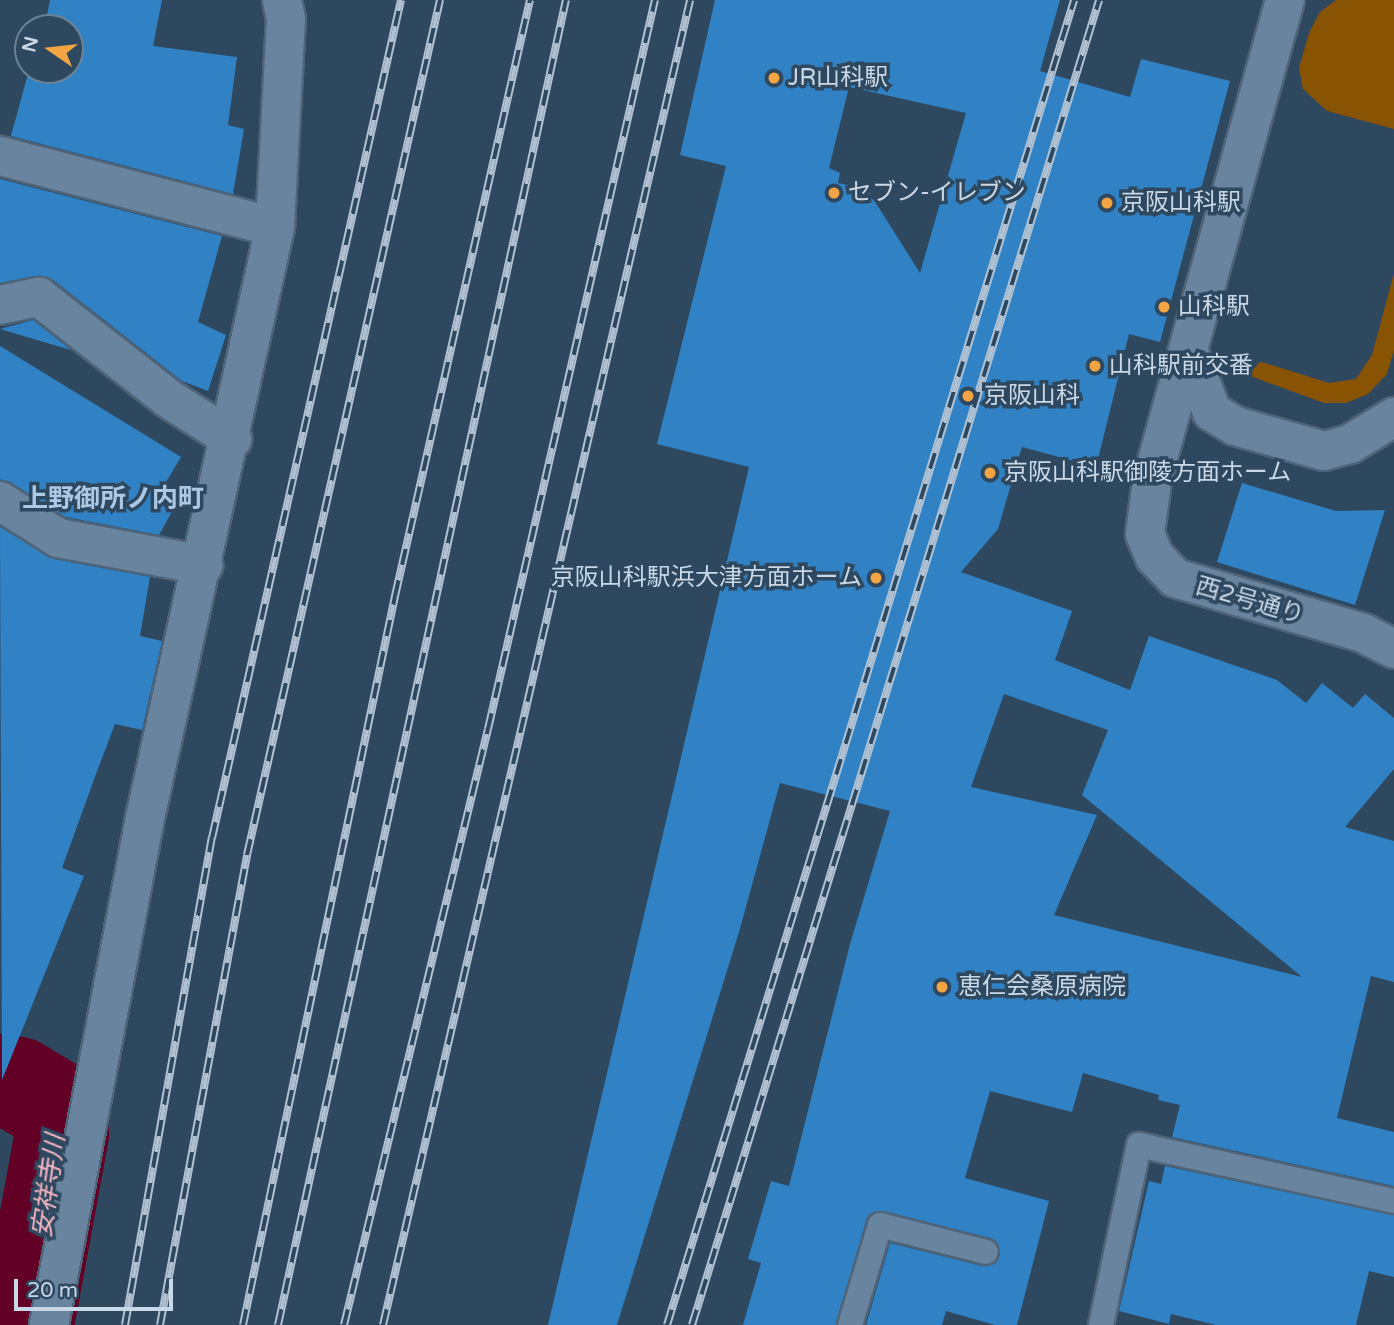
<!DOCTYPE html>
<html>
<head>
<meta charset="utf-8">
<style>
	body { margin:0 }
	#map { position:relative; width:1394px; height:1325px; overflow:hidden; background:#2e4860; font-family:"Varela Round","Noto Sans JP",sans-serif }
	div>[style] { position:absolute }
	.green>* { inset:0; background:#885303 }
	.water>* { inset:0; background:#630026 }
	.river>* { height:94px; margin:-47px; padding:0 47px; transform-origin:47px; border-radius:47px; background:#630026 }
	.building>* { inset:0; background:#3182c5 }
	.roads { filter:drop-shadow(2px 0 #4f6478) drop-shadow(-2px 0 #4f6478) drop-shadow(0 2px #4f6478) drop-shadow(0 -2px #4f6478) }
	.lane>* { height:24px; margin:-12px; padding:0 12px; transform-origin:12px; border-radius:12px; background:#69849f }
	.street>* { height:38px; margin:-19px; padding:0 19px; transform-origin:19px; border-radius:19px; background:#69849f }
	.rail>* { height:8px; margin-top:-4px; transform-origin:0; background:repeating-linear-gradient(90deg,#2e4860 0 16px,#b1c1d1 0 32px); box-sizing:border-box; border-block:2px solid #b1c1d1 }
	.dots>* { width:19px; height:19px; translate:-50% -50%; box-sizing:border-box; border:4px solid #2e4860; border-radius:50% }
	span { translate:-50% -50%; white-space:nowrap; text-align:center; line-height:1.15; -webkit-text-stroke:7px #2e4860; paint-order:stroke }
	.poi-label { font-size:24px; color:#c9d8e6 }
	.left { translate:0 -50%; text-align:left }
	.right { translate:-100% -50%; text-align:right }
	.street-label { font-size:24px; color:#c9d8e6 }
	.neighbourhood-label { font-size:26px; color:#abc8e5; font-weight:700 }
	.water-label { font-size:26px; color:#f7b6c1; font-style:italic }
	.north { position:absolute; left:14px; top:14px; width:70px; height:70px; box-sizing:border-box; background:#2e4860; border:2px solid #6c8296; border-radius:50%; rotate:284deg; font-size:19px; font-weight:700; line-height:28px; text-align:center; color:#c9d8e6 }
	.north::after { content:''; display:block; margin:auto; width:24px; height:32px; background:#f3a443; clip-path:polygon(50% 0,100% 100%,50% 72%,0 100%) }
	.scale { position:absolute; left:14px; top:1279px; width:159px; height:32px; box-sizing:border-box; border:4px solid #c9d8e6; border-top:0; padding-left:9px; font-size:21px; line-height:24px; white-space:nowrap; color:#c9d8e6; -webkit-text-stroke:5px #2e4860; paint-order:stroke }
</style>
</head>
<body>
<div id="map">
	<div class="green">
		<i style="clip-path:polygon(1336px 0,1394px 0,1394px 129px,1327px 111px,1303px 89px,1299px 68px,1309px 33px,1320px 12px)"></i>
		<i style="clip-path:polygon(1394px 273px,1394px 350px,1387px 374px,1368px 394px,1346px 403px,1324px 403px,1250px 376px,1249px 366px,1262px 362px,1329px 383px,1356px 379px,1372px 355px)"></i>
	</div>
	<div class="water">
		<i style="clip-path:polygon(42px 1143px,73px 1149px,41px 1325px,14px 1325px)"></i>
	</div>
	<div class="river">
		<i style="left:0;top:1081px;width:18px;rotate:9deg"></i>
		<i style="left:18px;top:1084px;width:41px;rotate:31deg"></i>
		<i style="left:53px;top:1105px;width:30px;rotate:73deg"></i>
		<i style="left:62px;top:1134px;width:194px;rotate:100.4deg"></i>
	</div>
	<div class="building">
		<i style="clip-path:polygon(50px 0,162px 0,153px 46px,237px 57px,228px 125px,244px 129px,233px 194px,11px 136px,29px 70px,70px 70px,70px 28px,44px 28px)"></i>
		<i style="clip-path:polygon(evenodd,715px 0,1060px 0,1040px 71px,1130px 97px,1141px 59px,1230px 81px,1160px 342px,1129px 334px,1096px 467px,1022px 447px,998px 529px,961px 572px,1072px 611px,1055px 660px,1130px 690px,1149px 636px,1277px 680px,1306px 703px,1322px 683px,1353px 708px,1365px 694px,1394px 718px,1394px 769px,1345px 827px,1394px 841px,1394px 982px,1371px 976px,1337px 1118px,1394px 1132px,1394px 1186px,1172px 1137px,1180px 1105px,1158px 1100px,1159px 1095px,1083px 1073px,1072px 1112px,990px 1091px,965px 1178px,1049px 1201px,1017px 1325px,995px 1325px,946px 1311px,942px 1325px,866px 1325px,890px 1243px,982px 1266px,996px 1263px,1000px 1255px,997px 1242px,990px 1238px,883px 1211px,870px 1214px,866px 1221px,836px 1325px,743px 1325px,761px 1263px,748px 1259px,771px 1181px,789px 1186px,850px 944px,890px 811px,780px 783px,739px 932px,617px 1325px,548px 1325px,749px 467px,657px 444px,726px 166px,680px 155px,715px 0,849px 87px,966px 113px,920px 273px,867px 189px,838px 183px,840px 173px,829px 168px,849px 87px,715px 0,1004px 694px,1108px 730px,1082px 795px,1302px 977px,1054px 915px,1097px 815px,971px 787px,1004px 694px)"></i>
		<i style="clip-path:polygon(0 179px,222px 236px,198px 322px,226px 335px,208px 391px,182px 381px,52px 279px,35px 276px,0 283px)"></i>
		<i style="clip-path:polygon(33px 320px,71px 350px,0 329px)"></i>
		<i style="clip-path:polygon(0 346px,181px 457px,156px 499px,174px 508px,159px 535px,66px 517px,0 479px)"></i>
		<i style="clip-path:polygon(1242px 483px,1336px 511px,1385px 510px,1355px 605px,1217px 562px)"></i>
		<i style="clip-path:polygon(0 527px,54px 559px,150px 577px,140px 636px,162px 641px,142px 730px,115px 724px,96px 774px,62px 868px,84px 876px,2px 1080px)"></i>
		<i style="clip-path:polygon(1165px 1166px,1394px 1215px,1394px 1277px,1369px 1271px,1356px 1325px,1216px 1325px,1171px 1314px,1169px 1324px,1119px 1311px,1149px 1181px,1161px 1184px)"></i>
	</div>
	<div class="roads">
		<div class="lane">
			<i style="left:850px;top:1325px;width:104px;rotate:-73.3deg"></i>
			<i style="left:880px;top:1225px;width:109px;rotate:14.3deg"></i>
			<i style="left:1101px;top:1325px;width:184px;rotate:-78.1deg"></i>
			<i style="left:1139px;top:1145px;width:261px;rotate:12.4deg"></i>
		</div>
		<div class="street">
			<i style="left:1285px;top:0;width:499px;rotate:105.5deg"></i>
			<i style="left:1152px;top:481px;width:53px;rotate:97.5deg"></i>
			<i style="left:1145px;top:534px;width:25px;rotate:67deg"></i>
			<i style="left:1155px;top:557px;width:29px;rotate:46deg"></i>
			<i style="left:1175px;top:578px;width:196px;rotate:16.3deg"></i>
			<i style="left:1363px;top:633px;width:35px;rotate:27deg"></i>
			<i style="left:0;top:156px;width:284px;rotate:14.5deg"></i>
			<i style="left:0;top:305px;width:40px;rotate:-12deg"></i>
			<i style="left:39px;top:297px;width:165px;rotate:38.1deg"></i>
			<i style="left:169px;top:399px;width:75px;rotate:32.4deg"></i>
			<i style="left:1189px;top:352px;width:64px;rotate:69deg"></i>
			<i style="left:1212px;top:412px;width:27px;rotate:31deg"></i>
			<i style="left:1235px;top:426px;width:92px;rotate:15.7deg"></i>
			<i style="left:1324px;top:451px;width:27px;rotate:-15deg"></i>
			<i style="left:1350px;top:444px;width:52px;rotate:-31.5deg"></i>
			<i style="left:0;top:501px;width:69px;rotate:32.5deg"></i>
			<i style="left:58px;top:538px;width:148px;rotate:10.5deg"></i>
			<i style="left:49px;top:1325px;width:516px;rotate:-79.28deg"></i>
			<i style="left:145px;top:818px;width:605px;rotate:-77.59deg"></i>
			<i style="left:275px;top:227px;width:208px;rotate:-87deg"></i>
			<i style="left:286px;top:19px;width:19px;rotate:-102deg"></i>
		</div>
	</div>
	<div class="rail">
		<i style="left:125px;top:1325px;width:495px;rotate:-79.9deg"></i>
		<i style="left:212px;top:838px;width:859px;rotate:-77.29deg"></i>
		<i style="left:160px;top:1325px;width:478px;rotate:-79.5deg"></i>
		<i style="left:247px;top:855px;width:877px;rotate:-77.28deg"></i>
		<i style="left:243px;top:1325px;width:745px;rotate:-78.22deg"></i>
		<i style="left:395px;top:596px;width:611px;rotate:-77.24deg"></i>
		<i style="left:278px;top:1325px;width:1356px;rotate:-77.74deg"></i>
		<i style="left:344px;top:1325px;width:613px;rotate:-76.42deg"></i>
		<i style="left:488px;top:729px;width:748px;rotate:-77.1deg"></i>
		<i style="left:383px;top:1325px;width:1360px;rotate:-76.95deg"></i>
		<i style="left:667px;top:1325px;width:1386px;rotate:-72.92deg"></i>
		<i style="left:692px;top:1325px;width:1386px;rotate:-72.92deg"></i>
	</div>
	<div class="dots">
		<i style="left:774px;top:78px;background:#f3a443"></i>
		<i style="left:834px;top:193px;background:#f3a443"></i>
		<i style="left:1107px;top:203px;background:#f3a443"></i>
		<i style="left:1164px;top:307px;background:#f3a443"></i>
		<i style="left:1095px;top:366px;background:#f3a443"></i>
		<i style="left:968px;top:396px;background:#f3a443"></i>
		<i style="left:990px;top:473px;background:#f3a443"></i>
		<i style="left:876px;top:578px;background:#f3a443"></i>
		<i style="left:942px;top:987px;background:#f3a443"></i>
	</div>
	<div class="poi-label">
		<span class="left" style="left:788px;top:78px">JR山科駅</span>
		<span class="left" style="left:848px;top:193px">セブン-イレブン</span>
		<span class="left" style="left:1121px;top:203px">京阪山科駅</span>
		<span class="left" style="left:1178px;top:307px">山科駅</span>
		<span class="left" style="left:1109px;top:366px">山科駅前交番</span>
		<span class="left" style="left:984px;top:396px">京阪山科</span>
		<span class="left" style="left:1004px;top:473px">京阪山科駅御陵方面ホーム</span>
		<span class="right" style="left:862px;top:578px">京阪山科駅浜大津方面ホーム</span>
		<span class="left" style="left:958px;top:987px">恵仁会桑原病院</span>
	</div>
	<div class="street-label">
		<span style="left:1250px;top:601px;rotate:16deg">西2号通り</span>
	</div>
	<div class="neighbourhood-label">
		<span style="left:113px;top:499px">上野御所ノ内町</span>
	</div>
	<div class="water-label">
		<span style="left:49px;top:1186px;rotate:-82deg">安祥寺川</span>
	</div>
	<div class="north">N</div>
	<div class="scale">20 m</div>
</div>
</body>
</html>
